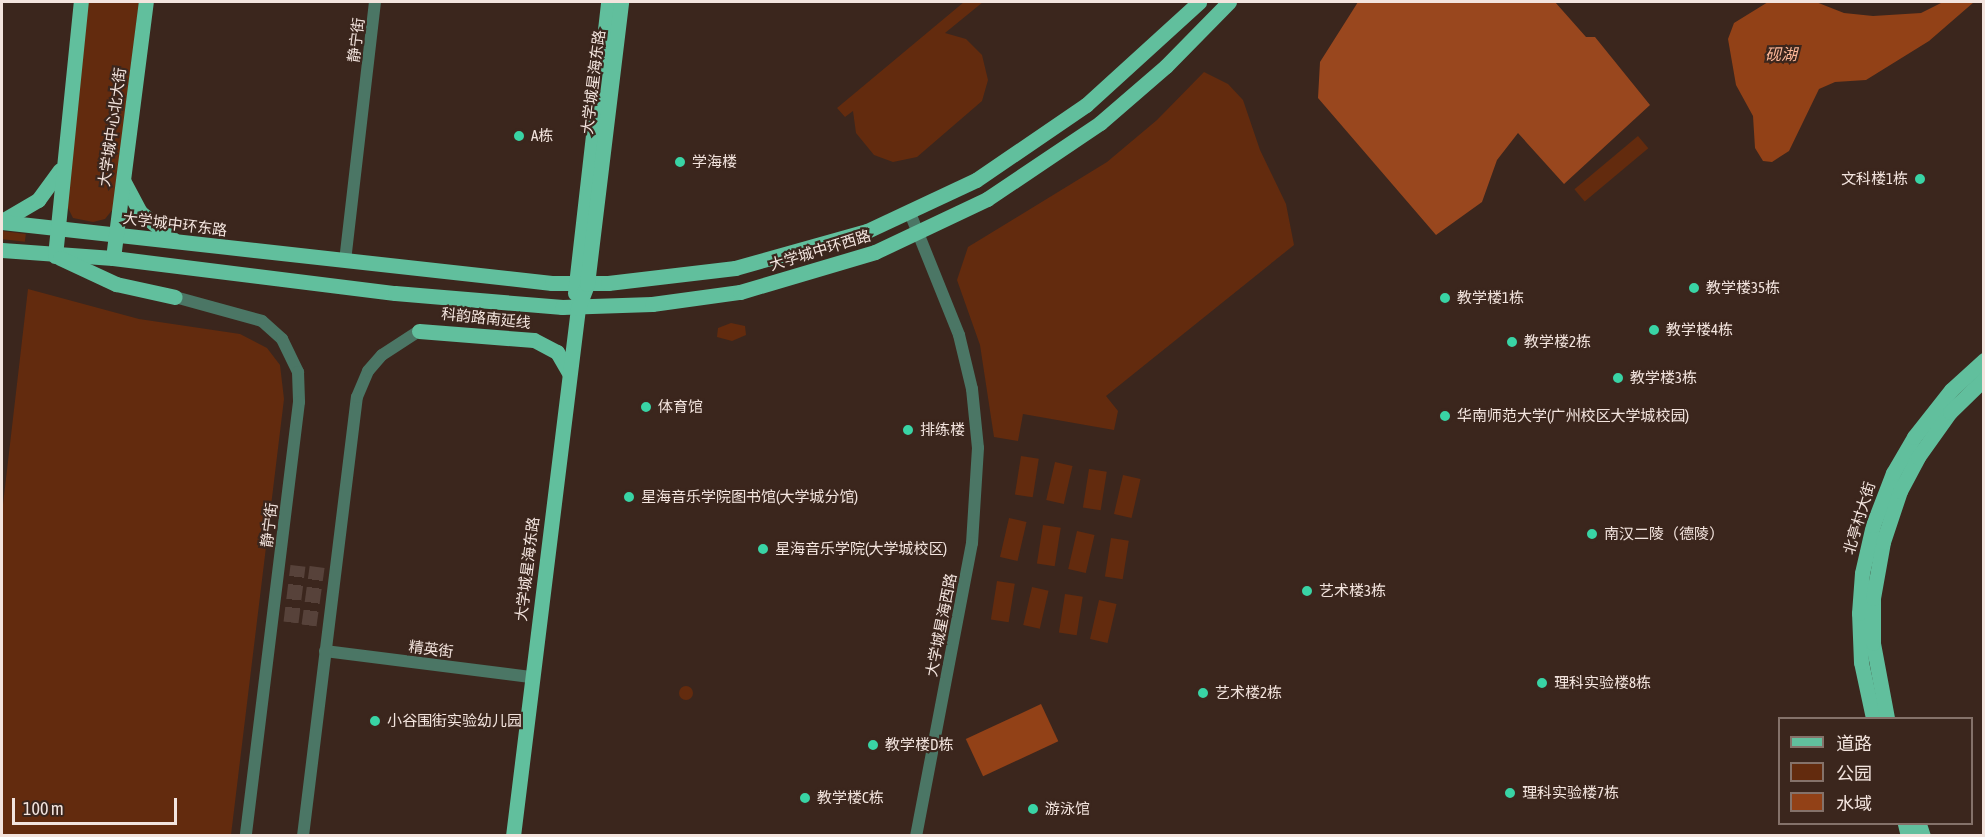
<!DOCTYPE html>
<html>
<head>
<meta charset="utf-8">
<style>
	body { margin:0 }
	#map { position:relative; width:1985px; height:837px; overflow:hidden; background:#3b261d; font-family:"Asap Condensed","Noto Sans SC",sans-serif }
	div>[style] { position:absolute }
	.green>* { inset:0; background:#632b0e; transform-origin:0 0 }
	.round { border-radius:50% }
	.forest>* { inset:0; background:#99471e }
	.water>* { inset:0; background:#924117; transform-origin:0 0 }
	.major-tunnel>* { height:15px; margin-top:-7.5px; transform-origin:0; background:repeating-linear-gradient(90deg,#57423a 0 15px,transparent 0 23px) }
	.minor>* { height:12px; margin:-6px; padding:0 6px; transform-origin:6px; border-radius:6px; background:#4b7665 }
	.major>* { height:15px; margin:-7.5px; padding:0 7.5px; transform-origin:7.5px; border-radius:7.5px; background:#61bf9d }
	.dots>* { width:16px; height:16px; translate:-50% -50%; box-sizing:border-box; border:3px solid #3b261d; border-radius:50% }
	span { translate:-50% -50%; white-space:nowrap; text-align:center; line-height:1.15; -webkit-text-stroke:4.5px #3b261d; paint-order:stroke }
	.street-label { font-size:15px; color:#f3e4de }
	.poi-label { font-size:15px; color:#f3e4de }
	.left { translate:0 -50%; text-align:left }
	.right { translate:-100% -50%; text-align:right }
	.water-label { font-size:16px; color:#fdb899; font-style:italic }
	.frame { position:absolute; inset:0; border:3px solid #f3e4de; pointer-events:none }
	.legend { position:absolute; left:1778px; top:717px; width:195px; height:108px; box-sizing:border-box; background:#3b261d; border:2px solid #85726a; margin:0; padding:8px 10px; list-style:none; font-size:18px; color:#f3e4de }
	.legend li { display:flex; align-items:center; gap:12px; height:30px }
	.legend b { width:30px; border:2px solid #85726a }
	.scale { position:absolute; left:12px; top:798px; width:165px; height:27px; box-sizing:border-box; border:3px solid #f3e4de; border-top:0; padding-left:8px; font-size:18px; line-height:21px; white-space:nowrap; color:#f3e4de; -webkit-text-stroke:4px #3b261d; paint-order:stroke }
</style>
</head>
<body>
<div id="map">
	<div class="green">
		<i style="clip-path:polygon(88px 2px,139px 2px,113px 209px,105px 219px,93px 222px,73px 218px,64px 200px)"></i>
		<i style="clip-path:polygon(964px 2px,983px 2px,945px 33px,966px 39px,982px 55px,988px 80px,982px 101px,917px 157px,893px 162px,874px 155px,856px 133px,853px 111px,845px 117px,837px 108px)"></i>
		<i style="clip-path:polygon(1204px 72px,1228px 84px,1243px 100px,1260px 150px,1286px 204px,1294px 245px,1106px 396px,1118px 411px,1114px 430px,1023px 414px,1018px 441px,994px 437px,980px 345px,957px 280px,968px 247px,1107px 162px,1157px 120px)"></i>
		<i style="left:1638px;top:136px;width:16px;height:83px;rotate:50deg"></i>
		<i style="left:2px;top:231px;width:24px;height:8px;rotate:7deg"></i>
		<i style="clip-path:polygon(28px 289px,139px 319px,240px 334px,267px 348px,280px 365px,284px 399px,231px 835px,2px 835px,2px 513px)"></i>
		<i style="clip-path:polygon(731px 323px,745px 326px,746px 335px,732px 341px,717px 337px,718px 328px)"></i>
		<i style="left:1021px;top:456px;width:18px;height:39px;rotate:9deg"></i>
		<i style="left:1055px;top:462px;width:18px;height:39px;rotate:13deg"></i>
		<i style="left:1089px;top:469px;width:18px;height:39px;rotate:9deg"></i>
		<i style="left:1123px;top:475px;width:18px;height:40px;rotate:13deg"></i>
		<i style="left:1009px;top:518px;width:18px;height:40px;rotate:13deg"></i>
		<i style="left:1043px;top:525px;width:18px;height:39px;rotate:9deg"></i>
		<i style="left:1077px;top:531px;width:18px;height:39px;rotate:13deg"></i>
		<i style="left:1111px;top:538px;width:18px;height:39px;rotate:9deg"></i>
		<i style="left:997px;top:581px;width:18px;height:39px;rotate:9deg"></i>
		<i style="left:1032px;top:587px;width:17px;height:39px;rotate:13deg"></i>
		<i style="left:1065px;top:594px;width:18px;height:39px;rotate:9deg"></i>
		<i style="left:1099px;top:600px;width:18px;height:40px;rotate:13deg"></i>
		<i class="round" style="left:679px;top:686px;width:14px;height:14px"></i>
	</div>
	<div class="forest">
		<i style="clip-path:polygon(1358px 2px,1555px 2px,1586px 37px,1595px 37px,1650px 105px,1564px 184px,1518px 133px,1497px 160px,1482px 202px,1436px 235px,1318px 98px,1320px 62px)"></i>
	</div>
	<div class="water">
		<i style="clip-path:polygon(1768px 2px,1816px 2px,1844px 13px,1873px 16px,1921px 13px,1943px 2px,1974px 2px,1929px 41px,1866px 80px,1835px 82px,1819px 89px,1789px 151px,1772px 162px,1763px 161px,1755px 148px,1753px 116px,1736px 85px,1728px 39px,1734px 23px)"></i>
		<i style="left:1041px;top:704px;width:41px;height:83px;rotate:65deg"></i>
	</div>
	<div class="major-tunnel">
		<i style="left:291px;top:622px;width:57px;rotate:-83deg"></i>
		<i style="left:309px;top:625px;width:59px;rotate:-82.1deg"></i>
	</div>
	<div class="minor">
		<i style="left:910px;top:213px;width:131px;rotate:68.1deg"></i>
		<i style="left:959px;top:335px;width:56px;rotate:76.5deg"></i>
		<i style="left:972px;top:389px;width:59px;rotate:84.2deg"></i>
		<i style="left:978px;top:448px;width:95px;rotate:93.6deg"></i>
		<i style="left:972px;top:543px;width:298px;rotate:100.8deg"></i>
		<i style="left:345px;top:261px;width:261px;rotate:-83.4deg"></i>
		<i style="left:175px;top:297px;width:90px;rotate:15.4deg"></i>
		<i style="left:262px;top:321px;width:27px;rotate:42deg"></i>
		<i style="left:282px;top:339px;width:37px;rotate:64deg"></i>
		<i style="left:298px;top:372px;width:30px;rotate:88deg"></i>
		<i style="left:299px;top:402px;width:437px;rotate:97deg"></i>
		<i style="left:325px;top:651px;width:209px;rotate:7.2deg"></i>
		<i style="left:303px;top:836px;width:442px;rotate:-83deg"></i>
		<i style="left:357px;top:397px;width:28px;rotate:-67deg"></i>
		<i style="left:368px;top:371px;width:21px;rotate:-49deg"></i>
		<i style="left:382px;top:355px;width:44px;rotate:-33deg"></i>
	</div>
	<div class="major">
		<i style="left:124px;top:182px;width:34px;rotate:62deg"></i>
		<i style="left:140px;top:212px;width:45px;rotate:39.6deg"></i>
		<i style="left:2px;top:221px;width:42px;rotate:-30.3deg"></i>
		<i style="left:38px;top:200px;width:37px;rotate:-54deg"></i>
		<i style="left:2px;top:222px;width:553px;rotate:6.33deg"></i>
		<i style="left:552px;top:283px;width:56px"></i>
		<i style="left:608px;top:283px;width:128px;rotate:-6.7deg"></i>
		<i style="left:735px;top:268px;width:137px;rotate:-15.7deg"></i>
		<i style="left:867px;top:231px;width:120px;rotate:-25.1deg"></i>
		<i style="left:976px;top:180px;width:133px;rotate:-34.3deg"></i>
		<i style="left:1086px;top:105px;width:153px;rotate:-42.3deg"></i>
		<i style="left:2px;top:250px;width:111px;rotate:4.1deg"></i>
		<i style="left:113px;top:258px;width:284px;rotate:7.1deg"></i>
		<i style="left:395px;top:293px;width:168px;rotate:4.8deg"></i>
		<i style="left:562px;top:307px;width:90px;rotate:-1.9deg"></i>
		<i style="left:652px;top:304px;width:89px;rotate:-7.8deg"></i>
		<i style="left:740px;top:292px;width:141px;rotate:-16.5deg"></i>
		<i style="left:875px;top:252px;width:124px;rotate:-25.3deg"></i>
		<i style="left:987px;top:199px;width:136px;rotate:-33.9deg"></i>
		<i style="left:1100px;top:123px;width:87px;rotate:-40.8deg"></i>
		<i style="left:1166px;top:66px;width:90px;rotate:-45.5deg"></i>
		<i style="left:55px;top:256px;width:255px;rotate:-84.2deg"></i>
		<i style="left:60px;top:258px;width:62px;rotate:24.9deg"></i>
		<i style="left:116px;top:284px;width:60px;rotate:12.4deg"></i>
		<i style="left:113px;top:258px;width:258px;rotate:-82.7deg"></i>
		<i style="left:575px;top:293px;width:293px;rotate:-83.5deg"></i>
		<i style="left:419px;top:331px;width:115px;rotate:4.5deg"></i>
		<i style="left:534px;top:340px;width:26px;rotate:28deg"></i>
		<i style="left:557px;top:352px;width:24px;rotate:60deg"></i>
		<i style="left:1873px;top:718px;width:57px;rotate:-102.1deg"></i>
		<i style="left:1861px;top:662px;width:49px;rotate:-92.3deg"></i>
		<i style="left:1859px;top:613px;width:40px;rotate:-85.7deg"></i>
		<i style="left:1862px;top:573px;width:49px;rotate:-77.1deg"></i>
		<i style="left:1873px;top:525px;width:56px;rotate:-69deg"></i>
		<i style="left:1893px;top:473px;width:42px;rotate:-59.7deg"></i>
		<i style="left:1914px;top:437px;width:60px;rotate:-51.8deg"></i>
		<i style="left:1951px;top:390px;width:45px;rotate:-42.3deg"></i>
		<i style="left:1887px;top:718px;width:76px;rotate:-100.6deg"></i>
		<i style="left:1873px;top:643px;width:45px;rotate:-90deg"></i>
		<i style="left:1873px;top:598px;width:57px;rotate:-79.9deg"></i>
		<i style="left:1883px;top:542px;width:54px;rotate:-71.6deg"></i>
		<i style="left:1900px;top:491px;width:38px;rotate:-62deg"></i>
		<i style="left:1918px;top:457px;width:55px;rotate:-54.6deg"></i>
		<i style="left:1950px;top:412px;width:47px;rotate:-44.1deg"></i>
		<i style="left:1905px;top:824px;width:12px;rotate:76deg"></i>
		<i style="left:1919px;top:824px;width:13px;rotate:72deg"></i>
		<i style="left:513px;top:836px;width:532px;rotate:-82.98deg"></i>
		<i style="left:578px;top:308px;width:26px;rotate:-69deg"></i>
		<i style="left:587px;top:284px;width:284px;rotate:-83.1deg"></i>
	</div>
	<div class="dots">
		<i style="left:519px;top:136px;background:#39d4a5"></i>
		<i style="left:680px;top:162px;background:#39d4a5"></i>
		<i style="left:1920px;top:179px;background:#39d4a5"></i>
		<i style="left:1694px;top:288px;background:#39d4a5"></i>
		<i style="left:1445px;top:298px;background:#39d4a5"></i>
		<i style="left:1654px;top:330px;background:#39d4a5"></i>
		<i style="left:1512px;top:342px;background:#39d4a5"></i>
		<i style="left:1618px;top:378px;background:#39d4a5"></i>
		<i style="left:646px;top:407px;background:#39d4a5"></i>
		<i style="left:1445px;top:416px;background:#39d4a5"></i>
		<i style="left:908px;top:430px;background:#39d4a5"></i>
		<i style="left:629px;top:497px;background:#39d4a5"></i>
		<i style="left:1592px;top:534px;background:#39d4a5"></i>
		<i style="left:763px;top:549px;background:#39d4a5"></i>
		<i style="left:1307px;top:591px;background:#39d4a5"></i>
		<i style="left:1542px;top:683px;background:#39d4a5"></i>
		<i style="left:1203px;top:693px;background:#39d4a5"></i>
		<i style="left:375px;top:721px;background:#39d4a5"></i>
		<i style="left:873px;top:745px;background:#39d4a5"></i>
		<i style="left:1510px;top:793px;background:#39d4a5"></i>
		<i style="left:805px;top:798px;background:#39d4a5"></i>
		<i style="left:1033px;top:809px;background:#39d4a5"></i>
	</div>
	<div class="street-label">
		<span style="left:356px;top:40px;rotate:-83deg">静宁街</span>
		<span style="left:593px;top:82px;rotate:-83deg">大学城星海东路</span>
		<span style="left:112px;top:127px;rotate:-82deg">大学城中心北大街</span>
		<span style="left:175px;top:224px;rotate:7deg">大学城中环东路</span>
		<span style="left:820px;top:250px;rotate:-17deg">大学城中环西路</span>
		<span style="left:486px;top:318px;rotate:6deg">科韵路南延线</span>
		<span style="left:1859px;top:518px;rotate:-73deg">北亭村大街</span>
		<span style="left:269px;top:525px;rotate:-83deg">静宁街</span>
		<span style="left:527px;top:569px;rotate:-83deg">大学城星海东路</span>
		<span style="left:941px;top:625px;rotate:-79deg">大学城星海西路</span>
		<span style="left:431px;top:649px;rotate:7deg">精英街</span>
	</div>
	<div class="poi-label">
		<span class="left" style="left:531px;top:136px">A栋</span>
		<span class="left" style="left:692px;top:162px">学海楼</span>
		<span class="right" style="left:1908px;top:179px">文科楼1栋</span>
		<span class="left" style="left:1706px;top:288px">教学楼35栋</span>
		<span class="left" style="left:1457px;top:298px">教学楼1栋</span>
		<span class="left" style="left:1666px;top:330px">教学楼4栋</span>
		<span class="left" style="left:1524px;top:342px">教学楼2栋</span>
		<span class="left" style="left:1630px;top:378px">教学楼3栋</span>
		<span class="left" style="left:658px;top:407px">体育馆</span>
		<span class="left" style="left:1457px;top:416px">华南师范大学(广州校区大学城校园)</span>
		<span class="left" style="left:920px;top:430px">排练楼</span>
		<span class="left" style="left:641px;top:497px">星海音乐学院图书馆(大学城分馆)</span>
		<span class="left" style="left:1604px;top:534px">南汉二陵（德陵）</span>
		<span class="left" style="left:775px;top:549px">星海音乐学院(大学城校区)</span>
		<span class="left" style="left:1319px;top:591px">艺术楼3栋</span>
		<span class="left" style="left:1554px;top:683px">理科实验楼8栋</span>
		<span class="left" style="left:1215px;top:693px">艺术楼2栋</span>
		<span class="left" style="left:387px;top:721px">小谷围街实验幼儿园</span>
		<span class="left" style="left:885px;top:745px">教学楼D栋</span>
		<span class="left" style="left:1522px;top:793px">理科实验楼7栋</span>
		<span class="left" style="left:817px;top:798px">教学楼C栋</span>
		<span class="left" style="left:1045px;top:809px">游泳馆</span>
	</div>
	<div class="water-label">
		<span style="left:1781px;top:54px">砚湖</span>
	</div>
	<div class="frame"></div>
	<ul class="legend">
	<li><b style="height:8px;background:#61bf9d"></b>道路</li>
	<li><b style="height:16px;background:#632b0e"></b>公园</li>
	<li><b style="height:16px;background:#924117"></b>水域</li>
	</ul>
	<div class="scale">100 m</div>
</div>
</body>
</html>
